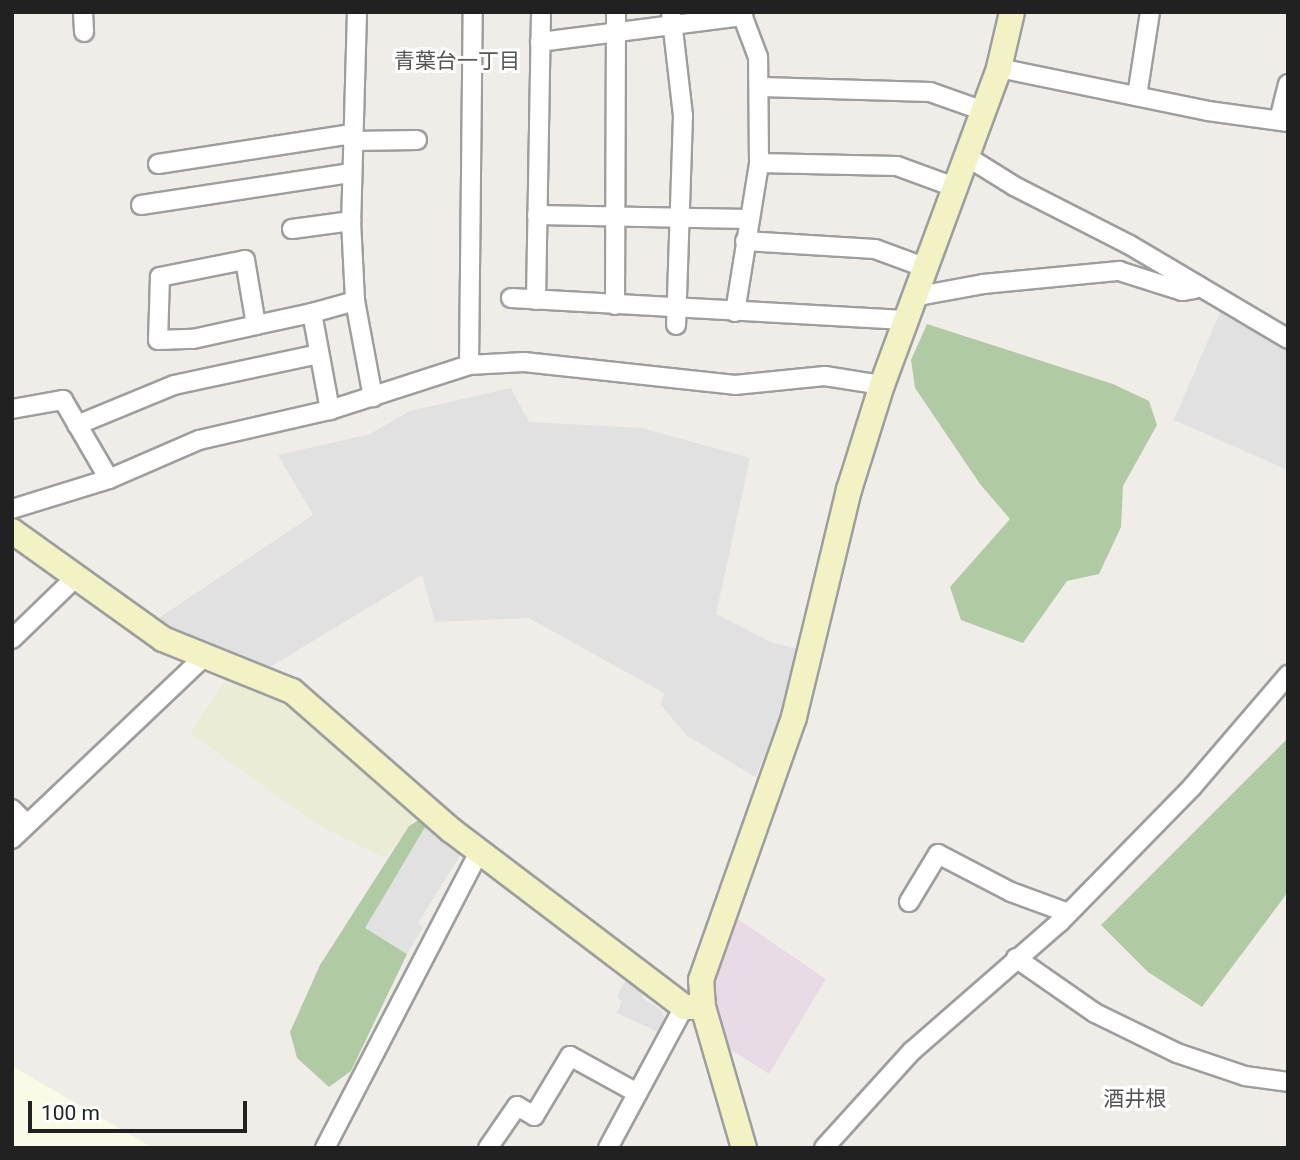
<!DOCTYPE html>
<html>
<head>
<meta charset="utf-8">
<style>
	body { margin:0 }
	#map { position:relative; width:1300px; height:1160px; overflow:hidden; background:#f0ede8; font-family:Roboto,"Noto Sans JP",sans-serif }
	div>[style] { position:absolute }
	.industrial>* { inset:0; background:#e8dbe6 }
	.education>* { inset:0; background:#fbfae6 }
	.farmland>* { inset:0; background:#ebecd6 }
	.forest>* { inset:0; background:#b0caa3 }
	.parking>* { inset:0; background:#e1e1e1 }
	.roads { filter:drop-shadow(2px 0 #9e9e9e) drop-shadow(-2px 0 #9e9e9e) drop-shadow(0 2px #9e9e9e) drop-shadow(0 -2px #9e9e9e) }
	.street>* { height:18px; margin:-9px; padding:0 9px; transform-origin:9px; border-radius:9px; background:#fff }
	.secondary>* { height:24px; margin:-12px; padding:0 12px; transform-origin:12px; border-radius:12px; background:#f2f2c4 }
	span { translate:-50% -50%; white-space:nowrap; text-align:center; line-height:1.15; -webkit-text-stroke:6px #fff; paint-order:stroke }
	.neighbourhood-label { font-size:21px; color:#545454 }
	.frame { position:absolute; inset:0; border:14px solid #212121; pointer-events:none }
	.scale { position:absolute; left:28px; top:1101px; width:219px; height:32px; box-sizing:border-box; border:4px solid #212121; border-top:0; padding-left:9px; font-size:21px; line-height:24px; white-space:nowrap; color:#212121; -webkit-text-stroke:5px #fff; paint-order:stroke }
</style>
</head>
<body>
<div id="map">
	<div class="industrial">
		<i style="clip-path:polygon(732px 915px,826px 979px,769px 1074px,725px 1046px,710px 991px)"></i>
	</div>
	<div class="education">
		<i style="clip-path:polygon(12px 1066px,153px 1148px,12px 1148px)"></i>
	</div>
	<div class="farmland">
		<i style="clip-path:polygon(227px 678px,273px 692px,312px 715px,417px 814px,385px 858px,318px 825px,190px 733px)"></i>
	</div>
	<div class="forest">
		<i style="clip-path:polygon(927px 324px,1113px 384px,1149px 401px,1157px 425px,1123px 486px,1121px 527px,1099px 574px,1067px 581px,1023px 643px,961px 620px,950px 587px,1010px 519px,980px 484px,915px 388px,911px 360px)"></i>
		<i style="clip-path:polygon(1288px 738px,1288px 892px,1202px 1007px,1148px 972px,1101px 925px)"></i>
		<i style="clip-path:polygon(420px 819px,427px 824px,366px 928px,407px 954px,351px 1071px,329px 1087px,297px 1058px,290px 1032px,320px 965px,409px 826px)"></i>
	</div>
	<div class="parking">
		<i style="clip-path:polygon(1221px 310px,1288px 347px,1288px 470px,1174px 420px)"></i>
		<i style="clip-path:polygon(511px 388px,529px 422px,642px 428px,750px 458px,716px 614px,773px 643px,798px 649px,774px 734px,755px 777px,686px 735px,661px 705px,664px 693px,529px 618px,435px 622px,422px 575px,270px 667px,209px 652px,156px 620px,313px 515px,278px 455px,370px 434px,410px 411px)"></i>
		<i style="clip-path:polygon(427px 824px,463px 851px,418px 923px,423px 927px,407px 954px,365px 928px)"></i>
		<i style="clip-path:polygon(627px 977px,641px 989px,643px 999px,660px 1009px,665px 1019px,658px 1032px,617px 1013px,622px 1001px,617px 997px)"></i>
	</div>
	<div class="roads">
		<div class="street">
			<i style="left:83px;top:12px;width:20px;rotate:87deg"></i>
			<i style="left:357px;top:12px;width:209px;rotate:91.6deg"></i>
			<i style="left:351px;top:221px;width:80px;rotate:87.1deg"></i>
			<i style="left:355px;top:301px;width:98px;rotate:79.4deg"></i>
			<i style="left:671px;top:12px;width:105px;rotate:83.4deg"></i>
			<i style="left:683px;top:116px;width:209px;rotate:91.9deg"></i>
			<i style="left:540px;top:42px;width:205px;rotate:-7.3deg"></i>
			<i style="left:999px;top:68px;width:213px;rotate:11.6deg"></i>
			<i style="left:1208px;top:111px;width:81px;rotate:7.8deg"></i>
			<i style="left:761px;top:87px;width:169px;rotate:1.7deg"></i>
			<i style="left:930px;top:92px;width:57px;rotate:19.4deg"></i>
			<i style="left:1137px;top:96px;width:85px;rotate:-81.2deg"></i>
			<i style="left:1279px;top:120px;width:37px;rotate:-76deg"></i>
			<i style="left:352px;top:141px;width:65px;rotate:-0.9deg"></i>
			<i style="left:966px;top:156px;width:57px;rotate:32deg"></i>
			<i style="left:1014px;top:186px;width:130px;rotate:27deg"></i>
			<i style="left:1130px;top:245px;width:184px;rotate:30.7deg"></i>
			<i style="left:759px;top:163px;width:138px;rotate:1.2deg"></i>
			<i style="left:897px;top:166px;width:61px;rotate:20.2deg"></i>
			<i style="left:158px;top:164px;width:196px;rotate:-8.8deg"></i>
			<i style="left:141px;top:205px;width:211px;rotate:-8.7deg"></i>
			<i style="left:537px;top:215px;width:211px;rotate:1.1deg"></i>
			<i style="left:292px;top:229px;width:60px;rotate:-7.7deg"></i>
			<i style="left:745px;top:241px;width:130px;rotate:3.5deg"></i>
			<i style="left:875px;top:249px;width:52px;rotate:20.2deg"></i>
			<i style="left:913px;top:297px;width:71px;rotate:-10.5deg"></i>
			<i style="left:983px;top:284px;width:137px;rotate:-5.5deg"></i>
			<i style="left:1119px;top:271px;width:66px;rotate:17.6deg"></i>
			<i style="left:1182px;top:291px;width:12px;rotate:-9deg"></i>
			<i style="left:511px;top:298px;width:394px;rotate:3.2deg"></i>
			<i style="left:536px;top:300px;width:288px;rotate:-89deg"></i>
			<i style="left:615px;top:305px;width:293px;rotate:-89.8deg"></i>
			<i style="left:735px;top:312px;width:151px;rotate:-80.8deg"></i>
			<i style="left:759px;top:163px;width:106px;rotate:-90.5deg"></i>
			<i style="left:758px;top:57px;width:48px;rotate:-110.7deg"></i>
			<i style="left:312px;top:313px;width:99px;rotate:79.5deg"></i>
			<i style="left:256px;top:325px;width:66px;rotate:-99.6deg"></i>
			<i style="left:245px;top:260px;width:87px;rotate:168.7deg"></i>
			<i style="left:160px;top:277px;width:63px;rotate:91.8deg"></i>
			<i style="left:158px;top:340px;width:35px;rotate:-2deg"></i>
			<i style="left:193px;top:339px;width:65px;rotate:-12.5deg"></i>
			<i style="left:256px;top:325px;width:57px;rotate:-12.1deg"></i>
			<i style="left:312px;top:313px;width:45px;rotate:-15.6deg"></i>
			<i style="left:469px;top:365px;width:353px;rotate:-89.4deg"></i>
			<i style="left:12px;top:409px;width:52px;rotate:-10deg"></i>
			<i style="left:63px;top:400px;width:91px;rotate:59.8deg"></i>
			<i style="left:77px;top:425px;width:105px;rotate:-22.4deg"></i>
			<i style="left:174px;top:385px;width:147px;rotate:-12.1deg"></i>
			<i style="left:12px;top:509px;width:102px;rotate:-17.2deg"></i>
			<i style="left:109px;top:479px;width:98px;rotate:-23.4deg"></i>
			<i style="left:199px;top:440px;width:134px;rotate:-12.9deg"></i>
			<i style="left:330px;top:410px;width:146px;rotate:-17.9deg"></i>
			<i style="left:469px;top:365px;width:55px;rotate:-3.1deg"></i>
			<i style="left:524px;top:362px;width:212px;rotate:6.2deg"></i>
			<i style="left:735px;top:385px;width:90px;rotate:-5.7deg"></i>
			<i style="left:825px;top:376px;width:58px;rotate:9deg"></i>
			<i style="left:12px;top:639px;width:88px;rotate:-44.1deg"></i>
			<i style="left:12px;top:809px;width:20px;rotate:45deg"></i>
			<i style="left:12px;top:839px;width:263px;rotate:-43.5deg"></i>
			<i style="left:909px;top:902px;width:56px;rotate:-58.9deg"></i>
			<i style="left:938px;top:854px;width:82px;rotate:27.5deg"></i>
			<i style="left:1011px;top:892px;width:61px;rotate:20.2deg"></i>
			<i style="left:1016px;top:958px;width:96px;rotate:34.8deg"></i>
			<i style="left:1095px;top:1013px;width:91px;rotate:26deg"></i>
			<i style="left:1177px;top:1053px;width:72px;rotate:18.7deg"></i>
			<i style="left:1245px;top:1076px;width:43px;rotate:7.9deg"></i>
			<i style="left:325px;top:1148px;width:336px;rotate:-62.5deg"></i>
			<i style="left:488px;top:1148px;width:51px;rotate:-55.4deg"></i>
			<i style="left:517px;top:1106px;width:20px;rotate:30deg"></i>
			<i style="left:534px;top:1116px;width:70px;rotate:-59deg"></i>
			<i style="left:570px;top:1056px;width:77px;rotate:28.9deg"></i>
			<i style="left:608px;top:1148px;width:160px;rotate:-61.7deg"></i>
			<i style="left:824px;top:1148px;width:131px;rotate:-47.8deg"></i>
			<i style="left:912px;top:1051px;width:196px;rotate:-41.1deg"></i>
			<i style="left:1060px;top:922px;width:189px;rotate:-45.6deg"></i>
			<i style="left:1192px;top:787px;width:148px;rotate:-49.4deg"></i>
		</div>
		<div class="secondary">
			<i style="left:12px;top:531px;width:186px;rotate:35.6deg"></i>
			<i style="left:163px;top:639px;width:139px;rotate:22deg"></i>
			<i style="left:292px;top:691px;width:211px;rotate:41.2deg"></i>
			<i style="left:451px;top:830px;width:293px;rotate:37.2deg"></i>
			<i style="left:684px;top:1007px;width:19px"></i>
			<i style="left:744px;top:1148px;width:147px;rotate:-106.2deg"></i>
			<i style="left:703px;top:1007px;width:27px;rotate:-94deg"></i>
			<i style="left:701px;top:980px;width:279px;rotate:-70.5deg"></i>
			<i style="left:794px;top:717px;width:234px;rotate:-76.4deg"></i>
			<i style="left:849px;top:490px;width:110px;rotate:-72.6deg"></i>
			<i style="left:882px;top:385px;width:338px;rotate:-69.7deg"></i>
			<i style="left:999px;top:68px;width:57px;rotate:-76.9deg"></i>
		</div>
	</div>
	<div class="neighbourhood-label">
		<span style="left:457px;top:61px">青葉台一丁目</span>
		<span style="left:1135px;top:1099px">酒井根</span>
	</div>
	<div class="frame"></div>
	<div class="scale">100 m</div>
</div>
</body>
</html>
